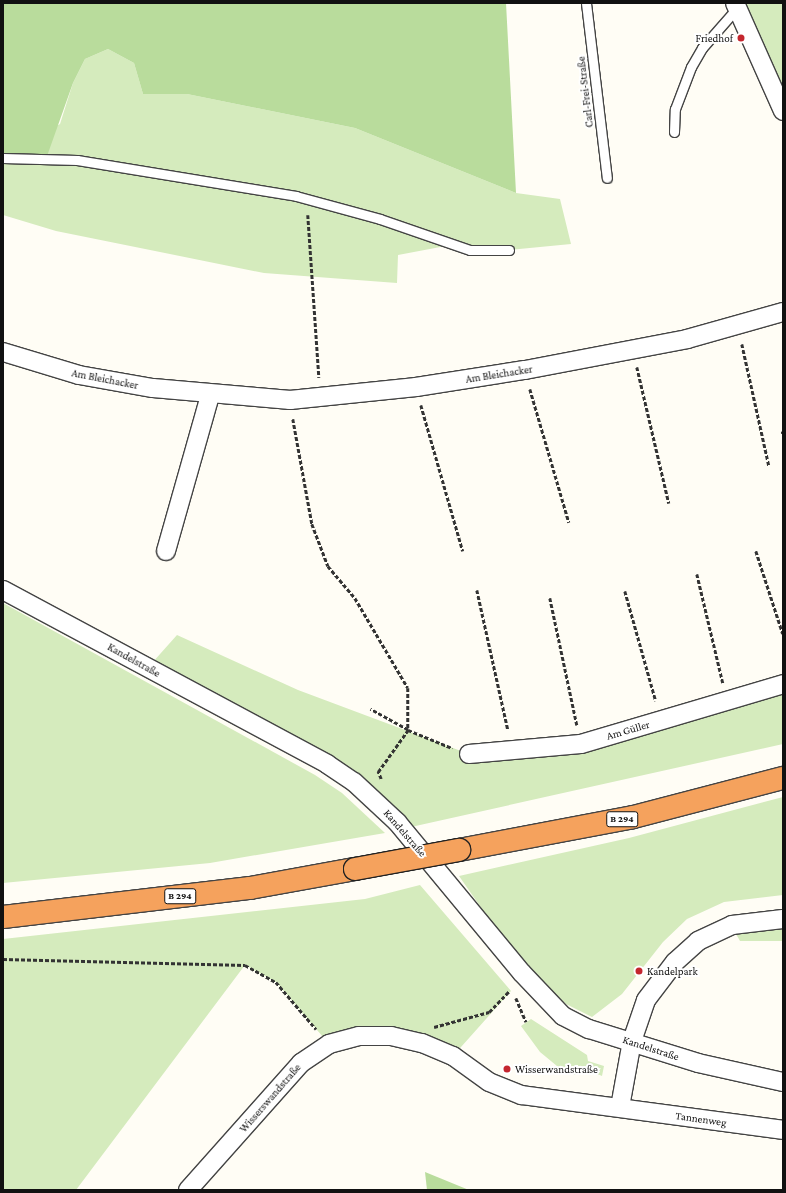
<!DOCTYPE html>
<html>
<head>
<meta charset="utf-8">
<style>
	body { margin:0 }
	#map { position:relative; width:786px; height:1193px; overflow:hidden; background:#fffdf5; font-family:"Crimson Pro",serif }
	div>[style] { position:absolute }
	.green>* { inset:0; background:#d5ebbd }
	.forest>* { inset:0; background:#b9dc9c }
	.path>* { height:2.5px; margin-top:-1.25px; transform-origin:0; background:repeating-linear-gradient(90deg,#333 0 4px,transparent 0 6px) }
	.roads { filter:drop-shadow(1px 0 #444) drop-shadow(-1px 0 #444) drop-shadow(0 1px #444) drop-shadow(0 -1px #444) }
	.lane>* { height:9px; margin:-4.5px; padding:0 4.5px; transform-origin:4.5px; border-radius:4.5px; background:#fff }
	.street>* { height:18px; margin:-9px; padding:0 9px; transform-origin:9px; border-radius:9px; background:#fff }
	.highway>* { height:22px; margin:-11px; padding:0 11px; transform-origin:11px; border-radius:11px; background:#f5a25d }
	.bridges { filter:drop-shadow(1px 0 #222) drop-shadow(-1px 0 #222) drop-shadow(0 1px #222) drop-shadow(0 -1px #222) }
	.highway-bridge>* { height:22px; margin:-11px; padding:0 11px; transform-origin:11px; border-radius:11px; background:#f5a25d }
	.dots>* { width:11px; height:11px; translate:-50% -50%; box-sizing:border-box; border:2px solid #fff; border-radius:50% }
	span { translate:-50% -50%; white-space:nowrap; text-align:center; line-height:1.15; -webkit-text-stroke:4px #fff; paint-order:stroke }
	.shield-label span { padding:1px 3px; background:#fff; border:1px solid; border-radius:3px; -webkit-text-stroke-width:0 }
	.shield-label { font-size:10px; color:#111; font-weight:700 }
	.poi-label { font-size:11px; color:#111 }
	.right { translate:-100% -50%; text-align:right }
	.left { translate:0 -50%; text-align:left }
	.street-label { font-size:11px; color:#111 }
	.frame { position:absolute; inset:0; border:4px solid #111; pointer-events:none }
</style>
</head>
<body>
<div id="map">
	<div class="green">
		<i style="clip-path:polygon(750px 3px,783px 3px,783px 89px,737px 8px)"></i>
		<i style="clip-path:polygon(108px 49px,134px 63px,143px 94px,187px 94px,355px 128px,516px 193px,560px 199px,571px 244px,509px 250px,451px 245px,398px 255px,397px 283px,264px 273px,56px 231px,3px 215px,3px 158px,60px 124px,73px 83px,85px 59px)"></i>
		<i style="clip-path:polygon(3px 603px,315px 775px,342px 793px,385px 833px,210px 863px,3px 883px)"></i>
		<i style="clip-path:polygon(177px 635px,298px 690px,469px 754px,512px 752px,783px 684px,783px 744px,411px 827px,152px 663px)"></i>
		<i style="clip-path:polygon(783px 797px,783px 895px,724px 902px,687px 919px,663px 942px,622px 994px,592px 1017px,566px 1004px,531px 971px,498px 932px,459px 876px,629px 838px)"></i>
		<i style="clip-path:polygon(420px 885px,511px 991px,453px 1056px,422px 1043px,329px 1044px,276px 982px,245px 965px,76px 1190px,3px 1190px,3px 939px,365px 899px)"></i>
		<i style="clip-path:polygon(783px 927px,783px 941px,740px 941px,736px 934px)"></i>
		<i style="clip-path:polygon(531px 1019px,587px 1055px,588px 1061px,604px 1066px,602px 1076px,583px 1068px,575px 1075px,557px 1066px,540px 1052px,521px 1026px)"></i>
	</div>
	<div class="forest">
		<i style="clip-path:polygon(3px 3px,506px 3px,516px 193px,355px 128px,187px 94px,143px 94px,134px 63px,108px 49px,85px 59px,73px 83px,46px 159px,3px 158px)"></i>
		<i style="clip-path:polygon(425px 1172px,469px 1190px,427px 1190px)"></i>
	</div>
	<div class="path">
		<i style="left:308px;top:215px;width:163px;rotate:86.1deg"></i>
		<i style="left:742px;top:344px;width:125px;rotate:77.5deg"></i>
		<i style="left:637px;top:367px;width:140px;rotate:76.8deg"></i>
		<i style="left:530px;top:389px;width:139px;rotate:73.7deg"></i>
		<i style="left:421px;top:405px;width:152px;rotate:74deg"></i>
		<i style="left:293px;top:419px;width:107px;rotate:79.7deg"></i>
		<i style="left:312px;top:524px;width:45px;rotate:69.1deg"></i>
		<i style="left:328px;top:566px;width:42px;rotate:49.8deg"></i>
		<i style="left:355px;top:598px;width:104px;rotate:59.5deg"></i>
		<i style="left:408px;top:688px;width:42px;rotate:90deg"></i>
		<i style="left:408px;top:730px;width:43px;rotate:-151.1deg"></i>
		<i style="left:781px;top:433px;width:2px;rotate:-27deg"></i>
		<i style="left:756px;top:551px;width:87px;rotate:72deg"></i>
		<i style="left:697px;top:574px;width:112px;rotate:76.6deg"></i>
		<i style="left:477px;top:590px;width:143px;rotate:77.5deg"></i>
		<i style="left:625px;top:591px;width:114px;rotate:74.3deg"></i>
		<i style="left:550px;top:598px;width:130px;rotate:78deg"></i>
		<i style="left:381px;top:779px;width:8px;rotate:-113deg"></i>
		<i style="left:378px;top:772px;width:52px;rotate:-54.5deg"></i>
		<i style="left:408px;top:730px;width:48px;rotate:22.2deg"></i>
		<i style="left:3px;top:959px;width:242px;rotate:1.4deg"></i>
		<i style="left:245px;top:965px;width:35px;rotate:29deg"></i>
		<i style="left:276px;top:982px;width:62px;rotate:49.6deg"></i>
		<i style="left:516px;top:998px;width:26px;rotate:67deg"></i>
		<i style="left:434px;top:1027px;width:57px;rotate:-15.3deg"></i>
		<i style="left:489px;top:1012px;width:30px;rotate:-46deg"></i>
	</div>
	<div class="roads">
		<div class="lane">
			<i style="left:586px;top:3px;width:176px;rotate:83.2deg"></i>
			<i style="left:674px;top:132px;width:23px;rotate:-88deg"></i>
			<i style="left:675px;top:109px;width:45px;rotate:-69.1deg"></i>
			<i style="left:691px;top:67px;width:22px;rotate:-60deg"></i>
			<i style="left:702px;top:48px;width:53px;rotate:-48.8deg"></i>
			<i style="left:3px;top:158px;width:74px;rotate:1.5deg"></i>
			<i style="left:77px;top:160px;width:222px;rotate:9.3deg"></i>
			<i style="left:296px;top:196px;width:87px;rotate:15.3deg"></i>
			<i style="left:380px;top:219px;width:95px;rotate:19deg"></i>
			<i style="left:470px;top:250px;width:39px"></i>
		</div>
		<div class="street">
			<i style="left:735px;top:3px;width:118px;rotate:66deg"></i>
			<i style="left:3px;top:352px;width:79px;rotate:16.8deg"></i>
			<i style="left:79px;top:375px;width:75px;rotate:10deg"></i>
			<i style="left:153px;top:388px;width:138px;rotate:5deg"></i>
			<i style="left:290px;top:400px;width:127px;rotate:-5.9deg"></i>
			<i style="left:416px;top:387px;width:110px;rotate:-8.9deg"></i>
			<i style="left:525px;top:370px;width:165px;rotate:-10.8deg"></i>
			<i style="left:687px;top:339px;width:100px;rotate:-15.7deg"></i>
			<i style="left:166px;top:551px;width:161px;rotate:-74.2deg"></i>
			<i style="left:3px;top:590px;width:368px;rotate:28.2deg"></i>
			<i style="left:327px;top:764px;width:32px;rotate:34deg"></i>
			<i style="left:354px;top:782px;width:59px;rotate:42.9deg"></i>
			<i style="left:397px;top:822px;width:196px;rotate:50.4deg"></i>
			<i style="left:522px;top:973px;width:59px;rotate:46.4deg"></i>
			<i style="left:563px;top:1016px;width:29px;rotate:27deg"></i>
			<i style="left:589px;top:1029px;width:114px;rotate:17.3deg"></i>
			<i style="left:698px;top:1063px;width:87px;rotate:12.6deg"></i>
			<i style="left:469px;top:754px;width:112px;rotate:-5.1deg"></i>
			<i style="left:581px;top:744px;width:211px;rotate:-16.5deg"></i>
			<i style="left:620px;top:1107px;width:67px;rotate:-79.7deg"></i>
			<i style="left:632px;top:1041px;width:43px;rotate:-71.1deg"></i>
			<i style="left:646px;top:1000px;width:48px;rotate:-52.7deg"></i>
			<i style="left:675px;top:962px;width:31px;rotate:-42deg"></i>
			<i style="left:698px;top:941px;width:38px;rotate:-25deg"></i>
			<i style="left:732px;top:925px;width:51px;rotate:-6.7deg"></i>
			<i style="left:188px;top:1190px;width:170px;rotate:-48.3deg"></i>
			<i style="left:301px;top:1063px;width:34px;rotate:-34deg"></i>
			<i style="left:329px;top:1044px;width:31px;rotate:-15deg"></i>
			<i style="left:359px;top:1036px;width:32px"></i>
			<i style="left:391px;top:1036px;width:32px;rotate:13deg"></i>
			<i style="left:422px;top:1043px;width:34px;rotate:23deg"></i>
			<i style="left:453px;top:1056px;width:44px;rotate:35.8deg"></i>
			<i style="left:489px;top:1082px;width:35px;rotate:22deg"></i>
			<i style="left:522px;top:1095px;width:263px;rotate:7.6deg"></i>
		</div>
		<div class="highway">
			<i style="left:459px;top:850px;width:177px;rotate:-10.7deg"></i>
			<i style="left:633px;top:817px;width:155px;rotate:-14.6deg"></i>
			<i style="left:3px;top:917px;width:249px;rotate:-6.7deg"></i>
			<i style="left:250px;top:888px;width:107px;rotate:-10.3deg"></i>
		</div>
	</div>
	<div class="bridges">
		<div class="highway-bridge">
			<i style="left:355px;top:869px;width:106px;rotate:-10.4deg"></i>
		</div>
	</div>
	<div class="dots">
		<i style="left:741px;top:38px;background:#c4262e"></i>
		<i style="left:639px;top:971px;background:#c4262e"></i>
		<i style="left:507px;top:1069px;background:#c4262e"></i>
	</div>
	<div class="shield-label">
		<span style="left:622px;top:819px">B 294</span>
		<span style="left:180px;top:896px">B 294</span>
	</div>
	<div class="poi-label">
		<span class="right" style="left:733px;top:38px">Friedhof</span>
		<span class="left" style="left:647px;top:971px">Kandelpark</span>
		<span class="left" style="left:515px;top:1069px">Wisserwandstraße</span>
	</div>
	<div class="street-label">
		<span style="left:585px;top:92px;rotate:-97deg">Carl-Frei-Straße</span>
		<span style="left:499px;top:374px;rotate:-9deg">Am Bleichacker</span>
		<span style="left:105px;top:379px;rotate:11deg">Am Bleichacker</span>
		<span style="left:134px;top:660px;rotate:29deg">Kandelstraße</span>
		<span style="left:628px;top:730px;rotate:-16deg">Am Güller</span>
		<span style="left:405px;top:833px;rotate:49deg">Kandelstraße</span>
		<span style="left:651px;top:1048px;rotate:18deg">Kandelstraße</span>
		<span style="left:270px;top:1098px;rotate:-49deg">Wisserswandstraße</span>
		<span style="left:701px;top:1119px;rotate:8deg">Tannenweg</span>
	</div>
	<div class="frame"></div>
</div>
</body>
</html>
